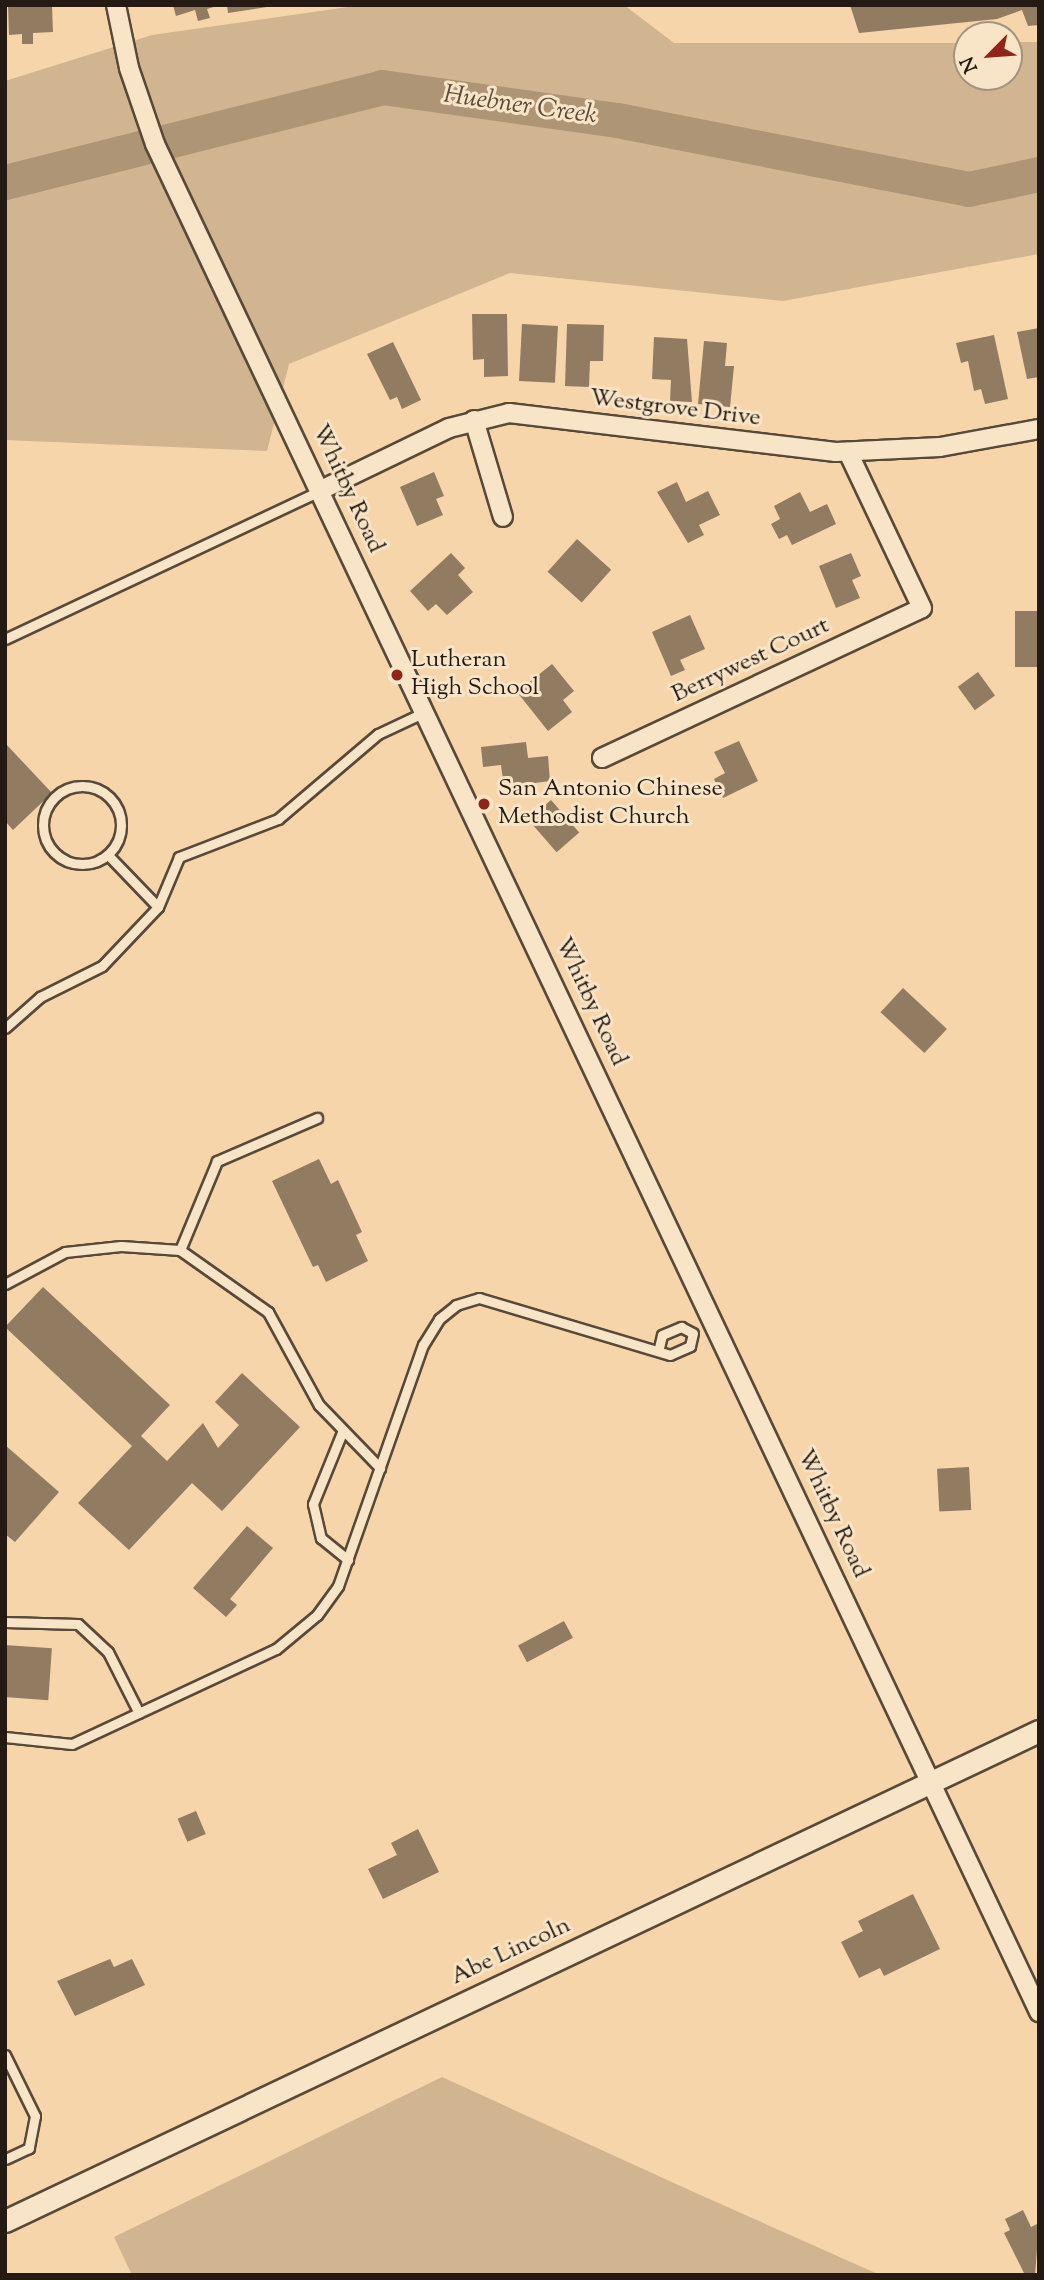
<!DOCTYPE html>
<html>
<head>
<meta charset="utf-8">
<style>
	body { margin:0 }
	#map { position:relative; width:1044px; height:2280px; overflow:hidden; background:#f5d5a9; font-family:"Sorts Mill Goudy",serif }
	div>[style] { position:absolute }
	.green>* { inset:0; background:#d1b590 }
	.river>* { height:35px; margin:-17.5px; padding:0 17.5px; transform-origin:17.5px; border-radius:17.5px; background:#ae9576 }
	.building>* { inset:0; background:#917b61; transform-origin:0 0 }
	.roads { filter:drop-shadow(2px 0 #584938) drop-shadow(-2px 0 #584938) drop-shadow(0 2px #584938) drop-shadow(0 -2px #584938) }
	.service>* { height:9px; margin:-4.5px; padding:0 4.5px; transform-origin:4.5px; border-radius:4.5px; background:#f8e4c7 }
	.service>.ring { margin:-4.5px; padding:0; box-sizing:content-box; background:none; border:9px solid #f8e4c7; border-radius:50% }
	.minor>* { height:18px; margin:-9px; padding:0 9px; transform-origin:9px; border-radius:9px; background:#f8e4c7 }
	.tertiary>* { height:21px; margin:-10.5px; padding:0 10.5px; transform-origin:10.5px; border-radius:10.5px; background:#f8e4c7 }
	.dots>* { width:19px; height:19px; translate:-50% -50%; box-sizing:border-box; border:4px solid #f8e4c7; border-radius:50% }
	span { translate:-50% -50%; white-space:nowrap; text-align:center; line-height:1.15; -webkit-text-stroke:6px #f8e4c7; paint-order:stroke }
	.street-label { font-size:24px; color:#241a13 }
	.poi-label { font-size:24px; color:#241a13 }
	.left { translate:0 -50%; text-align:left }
	.water-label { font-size:26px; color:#5b4b3b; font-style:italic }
	.frame { position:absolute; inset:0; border:7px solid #241a13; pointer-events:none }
	.north { position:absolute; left:953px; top:21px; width:70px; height:70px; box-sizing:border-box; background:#f8e4c7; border:2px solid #a3937f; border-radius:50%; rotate:245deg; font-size:19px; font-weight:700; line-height:28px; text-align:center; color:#241a13 }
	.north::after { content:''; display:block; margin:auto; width:24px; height:32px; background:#8f2418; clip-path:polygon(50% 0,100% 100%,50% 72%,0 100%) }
</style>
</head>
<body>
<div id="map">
	<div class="green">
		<i style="clip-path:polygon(362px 5px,624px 5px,674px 43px,967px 43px,967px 77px,1009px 77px,1009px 42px,1039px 42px,1039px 254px,783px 301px,510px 273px,289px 364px,267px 451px,5px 440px,5px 81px,152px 35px)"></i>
		<i style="clip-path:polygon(442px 2077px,687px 2189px,880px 2275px,132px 2275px,114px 2237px)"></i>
	</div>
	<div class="river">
		<i style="left:5px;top:182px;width:389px;rotate:-14.1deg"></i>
		<i style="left:382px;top:87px;width:237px;rotate:8deg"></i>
		<i style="left:617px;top:120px;width:358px;rotate:11.1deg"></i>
		<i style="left:968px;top:189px;width:73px;rotate:-11.9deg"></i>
	</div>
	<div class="building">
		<i style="clip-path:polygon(8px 5px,52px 5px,53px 32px,33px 33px,33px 44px,22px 44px,22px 34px,9px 35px)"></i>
		<i style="clip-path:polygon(173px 5px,217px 5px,217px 6px,207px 9px,210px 18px,198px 21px,195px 10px,176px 16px)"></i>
		<i style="clip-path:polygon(227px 5px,267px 5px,267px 7px,228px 13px)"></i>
		<i style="clip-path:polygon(850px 5px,1039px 5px,1039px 25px,1028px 26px,1022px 10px,997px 19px,859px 33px)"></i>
		<i style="clip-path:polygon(472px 314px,507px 314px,508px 376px,484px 377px,484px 359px,473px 360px)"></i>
		<i style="left:522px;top:324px;width:36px;height:57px;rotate:3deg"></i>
		<i style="clip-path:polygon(567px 324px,604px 325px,603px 361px,590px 361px,589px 387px,565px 386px)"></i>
		<i style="clip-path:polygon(1039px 328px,1039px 377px,1027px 379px,1017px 332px)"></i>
		<i style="clip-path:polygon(994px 335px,1008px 399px,985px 404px,981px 389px,974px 391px,968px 361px,961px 363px,956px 343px)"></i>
		<i style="clip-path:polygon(654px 337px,687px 339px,692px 402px,670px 401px,671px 380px,652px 379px)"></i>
		<i style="clip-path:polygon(704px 341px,727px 343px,725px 366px,734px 366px,730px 407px,698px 404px)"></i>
		<i style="clip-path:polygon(393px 342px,421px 400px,402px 409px,397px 397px,390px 400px,367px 354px)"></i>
		<i style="clip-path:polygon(434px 472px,444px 496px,436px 499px,443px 515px,417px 526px,400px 487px)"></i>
		<i style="clip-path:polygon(677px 482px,686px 502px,708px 491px,720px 515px,699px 525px,704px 535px,688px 543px,657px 492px)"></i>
		<i style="clip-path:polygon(800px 492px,810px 512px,827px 504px,836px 524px,792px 545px,787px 535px,779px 539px,771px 524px,780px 519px,774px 506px)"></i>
		<i style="left:577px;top:539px;width:46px;height:44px;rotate:42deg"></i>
		<i style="clip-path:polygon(451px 553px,465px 568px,458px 575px,473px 592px,447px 615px,436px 604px,428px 611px,410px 591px)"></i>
		<i style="clip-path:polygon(851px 553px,861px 576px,852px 580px,860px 598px,836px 608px,819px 566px)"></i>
		<i style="left:1015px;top:611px;width:24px;height:56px"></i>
		<i style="clip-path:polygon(690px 615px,705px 649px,680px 660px,685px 670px,671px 676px,652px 632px)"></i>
		<i style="clip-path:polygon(552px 664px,574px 691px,563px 700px,572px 712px,548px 731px,517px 692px)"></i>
		<i style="left:978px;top:672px;width:29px;height:25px;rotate:54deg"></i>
		<i style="clip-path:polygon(739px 741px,758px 781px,723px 798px,714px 779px,725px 773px,714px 752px)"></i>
		<i style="clip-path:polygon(526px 742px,528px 758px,548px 756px,550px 781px,504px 787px,501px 765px,483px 767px,481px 747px)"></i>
		<i style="clip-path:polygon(5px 743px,52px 793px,13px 830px,5px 821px)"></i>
		<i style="left:551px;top:800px;width:43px;height:30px;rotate:49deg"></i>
		<i style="left:903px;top:988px;width:60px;height:33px;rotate:43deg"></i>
		<i style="clip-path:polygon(319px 1159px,331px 1184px,338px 1180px,362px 1232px,356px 1235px,368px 1261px,326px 1282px,318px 1265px,313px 1267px,272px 1181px)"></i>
		<i style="clip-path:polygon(43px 1287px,170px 1405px,141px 1436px,167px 1461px,203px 1423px,218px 1448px,239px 1425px,215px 1402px,242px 1373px,300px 1427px,222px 1511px,192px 1483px,129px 1550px,78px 1503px,132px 1446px,5px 1327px)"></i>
		<i style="clip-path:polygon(5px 1445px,59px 1492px,15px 1542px,5px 1534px)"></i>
		<i style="left:969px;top:1467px;width:43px;height:32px;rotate:87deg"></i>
		<i style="clip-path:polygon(247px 1526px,273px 1548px,230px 1599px,237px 1605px,226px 1617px,193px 1588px)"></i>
		<i style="left:564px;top:1621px;width:19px;height:52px;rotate:62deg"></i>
		<i style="left:5px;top:1645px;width:47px;height:52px;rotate:4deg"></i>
		<i style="left:196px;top:1811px;width:25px;height:20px;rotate:67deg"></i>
		<i style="clip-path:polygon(418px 1829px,439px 1872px,383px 1899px,368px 1869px,397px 1855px,391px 1843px)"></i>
		<i style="clip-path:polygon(913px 1894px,940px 1949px,884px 1976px,880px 1968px,859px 1978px,841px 1942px,863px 1931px,858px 1921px)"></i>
		<i style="clip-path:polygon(110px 1959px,114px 1967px,132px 1959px,145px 1985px,75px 2016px,57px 1981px)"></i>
		<i style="clip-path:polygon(1023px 2210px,1031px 2227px,1039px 2223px,1035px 2275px,1025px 2275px,1004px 2233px,1010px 2230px,1005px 2219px)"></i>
	</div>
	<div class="roads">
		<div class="service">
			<i style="left:5px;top:639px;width:347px;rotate:-25.2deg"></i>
			<i class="ring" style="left:43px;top:786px;width:69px;height:69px"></i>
			<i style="left:108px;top:855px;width:72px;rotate:46.1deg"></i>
			<i style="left:5px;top:1028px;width:47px;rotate:-41.5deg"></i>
			<i style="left:40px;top:997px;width:69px;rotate:-26.6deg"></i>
			<i style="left:102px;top:966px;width:81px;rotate:-46.5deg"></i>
			<i style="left:158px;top:907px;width:54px;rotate:-67.2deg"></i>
			<i style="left:179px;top:857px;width:106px;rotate:-21deg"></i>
			<i style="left:278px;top:819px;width:131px;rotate:-40.4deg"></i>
			<i style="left:378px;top:734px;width:52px;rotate:-25.1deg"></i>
			<i style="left:180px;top:1250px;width:108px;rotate:35.2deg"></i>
			<i style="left:268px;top:1312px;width:106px;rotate:61.3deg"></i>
			<i style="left:319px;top:1405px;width:88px;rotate:45.9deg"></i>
			<i style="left:5px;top:1284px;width:68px;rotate:-28.1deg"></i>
			<i style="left:65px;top:1252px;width:56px;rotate:-6.1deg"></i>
			<i style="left:121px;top:1246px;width:59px;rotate:3.9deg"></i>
			<i style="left:180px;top:1250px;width:96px;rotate:-67.4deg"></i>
			<i style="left:217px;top:1161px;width:109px;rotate:-23.3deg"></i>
			<i style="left:659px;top:1348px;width:13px;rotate:-77deg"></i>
			<i style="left:662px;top:1335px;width:21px;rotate:-23deg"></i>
			<i style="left:681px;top:1327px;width:13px;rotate:27deg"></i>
			<i style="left:343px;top:1430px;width:80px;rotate:112.1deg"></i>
			<i style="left:313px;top:1504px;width:35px;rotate:77deg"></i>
			<i style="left:321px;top:1538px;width:35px;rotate:39deg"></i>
			<i style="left:5px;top:1622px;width:73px;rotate:1.6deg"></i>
			<i style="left:78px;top:1624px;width:41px;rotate:43deg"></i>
			<i style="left:108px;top:1652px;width:68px;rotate:63.1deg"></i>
			<i style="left:5px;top:1737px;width:67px;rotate:6deg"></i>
			<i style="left:72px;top:1744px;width:225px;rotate:-25deg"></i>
			<i style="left:276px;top:1649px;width:53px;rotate:-39.7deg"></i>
			<i style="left:317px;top:1615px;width:36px;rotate:-54deg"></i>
			<i style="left:338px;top:1586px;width:256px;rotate:-70.6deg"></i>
			<i style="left:423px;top:1345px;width:31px;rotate:-58deg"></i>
			<i style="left:439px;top:1319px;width:22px;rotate:-39deg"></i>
			<i style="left:456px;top:1305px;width:24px;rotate:-17deg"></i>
			<i style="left:479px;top:1298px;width:199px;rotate:16.6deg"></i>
			<i style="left:670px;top:1355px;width:22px;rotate:-24deg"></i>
			<i style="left:690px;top:1346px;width:13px;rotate:-77deg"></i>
			<i style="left:5px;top:2055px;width:68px;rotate:63.8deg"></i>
			<i style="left:35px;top:2116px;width:33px;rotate:101deg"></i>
			<i style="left:29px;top:2148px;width:26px;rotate:155deg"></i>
		</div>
		<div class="minor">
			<i style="left:116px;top:5px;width:64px;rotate:78.3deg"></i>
			<i style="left:129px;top:68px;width:80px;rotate:71.1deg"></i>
			<i style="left:155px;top:144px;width:2067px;rotate:64.67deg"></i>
			<i style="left:474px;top:420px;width:101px;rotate:73.4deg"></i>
			<i style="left:321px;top:490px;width:142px;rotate:-25.8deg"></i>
			<i style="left:449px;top:428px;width:62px;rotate:-14deg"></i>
			<i style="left:509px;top:413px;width:329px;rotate:6.8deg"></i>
			<i style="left:836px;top:452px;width:104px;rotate:-2.8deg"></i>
			<i style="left:940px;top:447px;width:101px;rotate:-10.3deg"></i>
			<i style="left:602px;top:758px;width:353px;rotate:-25.1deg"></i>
			<i style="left:922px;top:608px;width:173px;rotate:-115.4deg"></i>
		</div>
		<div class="tertiary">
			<i style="left:5px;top:2221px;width:1144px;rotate:-25.36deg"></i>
		</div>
	</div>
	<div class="dots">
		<i style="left:397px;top:675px;background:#8f2418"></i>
		<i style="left:484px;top:804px;background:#8f2418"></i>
	</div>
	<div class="street-label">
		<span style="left:675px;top:409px;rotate:7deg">Westgrove Drive</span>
		<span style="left:347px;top:489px;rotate:65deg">Whitby Road</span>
		<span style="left:751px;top:661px;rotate:-25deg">Berrywest Court</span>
		<span style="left:590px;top:1002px;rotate:65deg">Whitby Road</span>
		<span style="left:832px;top:1514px;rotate:65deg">Whitby Road</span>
		<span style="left:511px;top:1952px;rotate:-25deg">Abe Lincoln</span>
	</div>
	<div class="poi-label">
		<span class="left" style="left:411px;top:675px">Lutheran<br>High School</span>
		<span class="left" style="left:498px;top:804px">San Antonio Chinese<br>Methodist Church</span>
	</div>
	<div class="water-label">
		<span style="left:520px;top:106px;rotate:8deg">Huebner Creek</span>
	</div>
	<div class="frame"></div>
	<div class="north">N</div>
</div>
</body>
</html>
